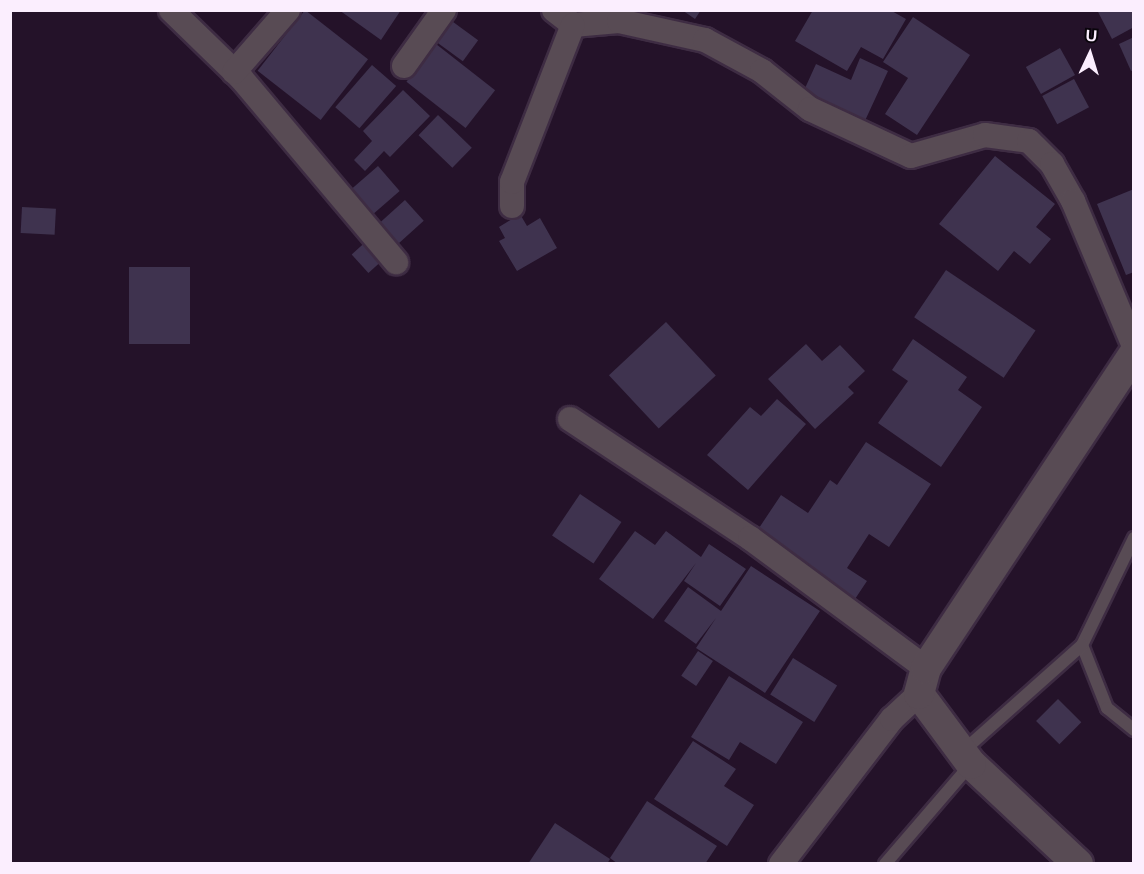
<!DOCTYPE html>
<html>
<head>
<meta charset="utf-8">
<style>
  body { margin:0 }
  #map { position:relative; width:1144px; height:874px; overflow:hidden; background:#241229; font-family:Helvetica,sans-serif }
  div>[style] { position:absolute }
  .building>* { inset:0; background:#3f334f; transform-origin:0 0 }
  .roads { filter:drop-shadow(2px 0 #3e2c43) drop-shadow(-2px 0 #3e2c43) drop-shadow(0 2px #3e2c43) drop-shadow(0 -2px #3e2c43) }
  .service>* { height:12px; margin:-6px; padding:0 6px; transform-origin:6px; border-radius:6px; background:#584b54 }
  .minor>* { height:24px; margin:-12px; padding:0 12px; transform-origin:12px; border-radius:12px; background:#584b54 }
  .tertiary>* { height:30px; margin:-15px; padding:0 15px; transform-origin:15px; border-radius:15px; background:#584b54 }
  span { translate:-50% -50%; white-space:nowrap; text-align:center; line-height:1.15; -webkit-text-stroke:6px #09040b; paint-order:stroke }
  .frame { position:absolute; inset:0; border:12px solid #fbeefe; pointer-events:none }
  .north { position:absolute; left:1060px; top:24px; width:60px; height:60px; -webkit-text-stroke:4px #09040b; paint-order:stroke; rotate:4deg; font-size:16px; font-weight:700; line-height:24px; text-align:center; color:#fbeefe }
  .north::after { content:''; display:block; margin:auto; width:21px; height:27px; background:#fbeefe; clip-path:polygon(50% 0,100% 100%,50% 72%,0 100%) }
</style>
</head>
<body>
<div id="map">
  <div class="building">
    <div style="left:305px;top:10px;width:80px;height:77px;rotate:38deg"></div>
    <div style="clip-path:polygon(339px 10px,401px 10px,381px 40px)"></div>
    <div style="clip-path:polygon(682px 10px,701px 10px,695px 19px)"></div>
    <div style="clip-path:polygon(813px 10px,890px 10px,906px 19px,883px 59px,861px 47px,847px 71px,795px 41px)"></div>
    <div style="clip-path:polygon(1097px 10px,1134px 10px,1134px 27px,1112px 39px)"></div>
    <div style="clip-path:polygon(913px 17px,970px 55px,917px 135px,885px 114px,908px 78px,883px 62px)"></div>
    <div style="left:449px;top:19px;width:36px;height:26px;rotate:36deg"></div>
    <div style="clip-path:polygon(1134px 37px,1134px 70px,1131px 71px,1119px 44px)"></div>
    <div style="left:436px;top:44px;width:75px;height:48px;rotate:38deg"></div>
    <div style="left:1060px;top:48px;width:31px;height:39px;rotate:61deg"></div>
    <div style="clip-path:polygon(860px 58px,888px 71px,863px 125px,801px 97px,816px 64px,851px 80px)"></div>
    <div style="left:372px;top:65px;width:32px;height:56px;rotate:41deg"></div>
    <div style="left:1074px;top:79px;width:32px;height:36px;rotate:62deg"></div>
    <div style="clip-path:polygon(403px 90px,430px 116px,390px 157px,384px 151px,365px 171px,354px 160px,372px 141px,363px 131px)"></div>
    <div style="left:438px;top:115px;width:47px;height:28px;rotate:44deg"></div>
    <div style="clip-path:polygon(995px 156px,1055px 204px,1036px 227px,1051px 239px,1030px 264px,1014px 251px,998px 271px,939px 224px)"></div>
    <div style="left:378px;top:166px;width:33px;height:40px;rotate:49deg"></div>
    <div style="clip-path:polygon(1134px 189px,1134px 272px,1126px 275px,1097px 204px)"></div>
    <div style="left:405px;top:200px;width:28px;height:41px;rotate:48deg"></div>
    <div style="left:22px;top:207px;width:34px;height:26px;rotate:3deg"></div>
    <div style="clip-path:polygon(520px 214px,527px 226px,540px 218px,557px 248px,517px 271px,499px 241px,505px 238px,499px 227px)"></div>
    <div style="left:371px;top:237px;width:25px;height:26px;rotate:48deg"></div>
    <div style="left:129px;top:267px;width:61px;height:77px"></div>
    <div style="left:946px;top:270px;width:108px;height:57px;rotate:34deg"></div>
    <div style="left:666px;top:322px;width:73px;height:78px;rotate:47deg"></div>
    <div style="clip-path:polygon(913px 339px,967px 377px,958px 390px,982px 407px,941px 467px,878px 423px,908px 381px,892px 370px)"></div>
    <div style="clip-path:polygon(806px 344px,822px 361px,840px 345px,865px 371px,848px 387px,854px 393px,815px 429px,768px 379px)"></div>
    <div style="clip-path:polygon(777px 399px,806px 424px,748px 490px,707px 455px,750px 407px,761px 416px)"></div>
    <div style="clip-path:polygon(866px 442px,931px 484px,889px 547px,869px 534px,847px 568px,867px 581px,855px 599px,755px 534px,781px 495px,808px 513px,830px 480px,837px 485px)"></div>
    <div style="left:580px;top:494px;width:50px;height:50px;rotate:34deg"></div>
    <div style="clip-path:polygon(635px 531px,655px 545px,666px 531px,701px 557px,709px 544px,746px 569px,720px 606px,684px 581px,696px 563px,653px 619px,599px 579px)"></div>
    <div style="clip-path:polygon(751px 566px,820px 611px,765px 693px,696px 648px,716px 618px,696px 644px,664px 621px,688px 587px,721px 611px)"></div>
    <div style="left:698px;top:651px;width:18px;height:30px;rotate:34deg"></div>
    <div style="left:793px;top:658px;width:52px;height:43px;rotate:32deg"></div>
    <div style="clip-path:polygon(729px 676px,803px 722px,776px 764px,740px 742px,729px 760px,691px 737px)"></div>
    <div style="left:1058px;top:699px;width:33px;height:31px;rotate:45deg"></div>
    <div style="clip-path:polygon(693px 741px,736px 769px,724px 786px,754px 805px,727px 846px,654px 799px)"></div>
    <div style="clip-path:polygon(647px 801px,717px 846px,705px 864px,618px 864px,610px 858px)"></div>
    <div style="clip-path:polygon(555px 823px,610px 859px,607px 864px,528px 864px)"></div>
  </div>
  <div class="roads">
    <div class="service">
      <div style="left:1134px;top:538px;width:119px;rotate:115.9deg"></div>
      <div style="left:1082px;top:645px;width:68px;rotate:68.4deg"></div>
      <div style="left:1107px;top:708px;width:35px;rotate:39deg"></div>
      <div style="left:962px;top:752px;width:161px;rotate:-41.7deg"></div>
      <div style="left:885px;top:864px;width:132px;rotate:-49.3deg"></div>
    </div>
    <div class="minor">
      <div style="left:171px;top:10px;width:98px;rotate:44.2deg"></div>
      <div style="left:241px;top:78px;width:241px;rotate:49.9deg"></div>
      <div style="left:554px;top:10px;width:24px;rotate:38deg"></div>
      <div style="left:573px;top:25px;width:46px;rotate:-5deg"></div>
      <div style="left:619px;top:21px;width:88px;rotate:12.5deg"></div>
      <div style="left:705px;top:40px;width:65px;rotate:28.5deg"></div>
      <div style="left:762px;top:71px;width:61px;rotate:38.4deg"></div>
      <div style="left:810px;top:109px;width:111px;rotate:25deg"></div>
      <div style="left:911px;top:156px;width:77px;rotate:-15.8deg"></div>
      <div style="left:985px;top:135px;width:44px;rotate:7.8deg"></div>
      <div style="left:1029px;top:141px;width:33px;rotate:45deg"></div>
      <div style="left:1052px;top:164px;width:43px;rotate:60.4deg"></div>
      <div style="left:1073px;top:201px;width:157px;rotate:67.2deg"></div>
      <div style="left:404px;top:66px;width:69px;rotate:-54.5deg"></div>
      <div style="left:234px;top:72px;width:82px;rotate:-48.9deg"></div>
      <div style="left:512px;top:206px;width:24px;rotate:-90deg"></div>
      <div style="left:512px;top:182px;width:168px;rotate:-68.8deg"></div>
      <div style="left:570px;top:419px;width:216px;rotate:33.5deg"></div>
      <div style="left:750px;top:538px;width:219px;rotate:36.5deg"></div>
      <div style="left:781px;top:864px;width:183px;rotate:-52.6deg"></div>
      <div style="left:892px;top:719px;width:37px;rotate:-43deg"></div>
    </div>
    <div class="tertiary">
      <div style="left:1078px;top:864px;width:146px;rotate:-136.9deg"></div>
      <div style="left:971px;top:764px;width:87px;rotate:-126.6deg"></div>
      <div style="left:919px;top:694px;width:27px;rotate:-75deg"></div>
      <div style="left:926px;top:668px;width:377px;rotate:-56.5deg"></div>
    </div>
  </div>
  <div class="frame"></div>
  <div class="north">U</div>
</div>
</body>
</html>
